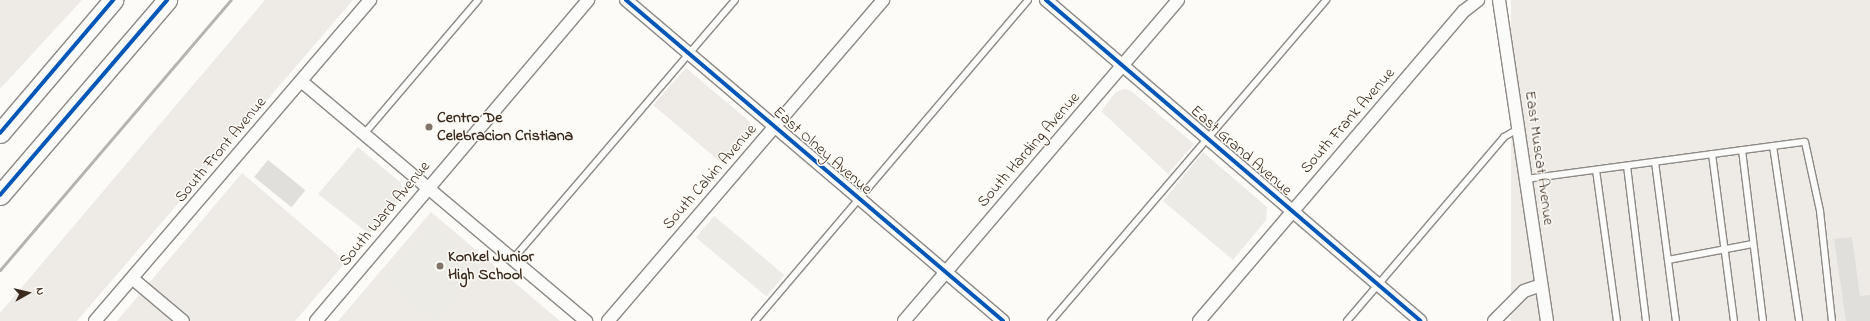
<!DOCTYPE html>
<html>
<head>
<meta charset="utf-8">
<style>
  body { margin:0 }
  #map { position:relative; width:1870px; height:321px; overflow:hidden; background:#fcfbf8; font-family:"Indie Flower",sans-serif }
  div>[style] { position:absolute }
  .built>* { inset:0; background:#eeebe7; transform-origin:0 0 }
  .green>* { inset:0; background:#edebe6; transform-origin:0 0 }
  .building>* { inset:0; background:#e0dfdc; transform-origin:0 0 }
  .roads { filter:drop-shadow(1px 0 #8d8985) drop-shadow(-1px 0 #8d8985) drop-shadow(0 1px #8d8985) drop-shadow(0 -1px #8d8985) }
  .lane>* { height:6px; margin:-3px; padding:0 3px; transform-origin:3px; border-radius:3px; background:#fbfbf9 }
  .street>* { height:12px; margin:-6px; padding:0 6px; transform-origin:6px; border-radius:6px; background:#fbfbf9 }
  .primary>* { height:19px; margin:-9.5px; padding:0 9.5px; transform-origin:9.5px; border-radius:9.5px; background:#fbfbf9 }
  .rail>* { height:3px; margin:-1.5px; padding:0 1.5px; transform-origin:1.5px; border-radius:1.5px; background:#b6b4b1 }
  .cycleway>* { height:4px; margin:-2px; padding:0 2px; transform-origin:2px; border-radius:2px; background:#0057b8 }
  .dots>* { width:11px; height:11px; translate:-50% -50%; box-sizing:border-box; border:2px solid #fdfcf7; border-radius:50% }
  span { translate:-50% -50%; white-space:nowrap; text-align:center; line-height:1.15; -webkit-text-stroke:3px #fdfcf7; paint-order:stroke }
  .poi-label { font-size:16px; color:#3b2a1e; font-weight:700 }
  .left { translate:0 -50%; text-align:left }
  .street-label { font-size:16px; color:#3b2a1e }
  .north { position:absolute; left:8px; top:273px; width:40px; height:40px; -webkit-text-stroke:3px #fdfcf7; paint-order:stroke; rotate:82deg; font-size:11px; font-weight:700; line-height:16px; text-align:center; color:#3b2a1e }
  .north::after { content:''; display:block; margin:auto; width:14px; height:18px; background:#3b2a1e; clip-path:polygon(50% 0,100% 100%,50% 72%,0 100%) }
</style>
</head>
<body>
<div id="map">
  <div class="built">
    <div style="clip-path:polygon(0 0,82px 0,0 89px)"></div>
    <div style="clip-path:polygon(265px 0,353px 0,77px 321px,0 321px,0 313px)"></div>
    <div style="left:1511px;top:0;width:359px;height:325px"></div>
    <div style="clip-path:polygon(686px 68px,749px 121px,752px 128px,749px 136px,724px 165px,653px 105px)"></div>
    <div style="clip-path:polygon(1124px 89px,1130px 90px,1194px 144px,1168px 174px,1101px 111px,1116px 92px)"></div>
    <div style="clip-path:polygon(242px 173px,346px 262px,295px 321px,117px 321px)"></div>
    <div style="clip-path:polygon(431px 212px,560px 321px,338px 321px)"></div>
  </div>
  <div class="green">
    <div style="clip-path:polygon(358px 147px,401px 183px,403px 195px,369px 234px,318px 194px)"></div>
    <div style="clip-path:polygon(1203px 152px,1267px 207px,1266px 220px,1233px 260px,1163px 201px)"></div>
    <div style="left:714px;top:216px;width:92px;height:28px;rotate:40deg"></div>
    <div style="left:432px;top:225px;width:62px;height:70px;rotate:40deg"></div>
  </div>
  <div class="building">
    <div style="left:268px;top:160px;width:48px;height:22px;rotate:39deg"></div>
    <div style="clip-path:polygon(1852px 237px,1860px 296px,1870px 295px,1870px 321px,1846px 321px,1834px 239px)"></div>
  </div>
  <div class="roads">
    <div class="lane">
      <div style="left:364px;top:134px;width:176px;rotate:-49.6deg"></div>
      <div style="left:1773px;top:146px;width:177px;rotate:81.5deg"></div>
      <div style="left:1742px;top:150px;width:172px;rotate:83deg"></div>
      <div style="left:1712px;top:154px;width:168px;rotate:82.5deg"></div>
      <div style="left:1655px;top:162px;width:160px;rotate:82.5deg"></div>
      <div style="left:1627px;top:166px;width:156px;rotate:83deg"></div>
      <div style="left:1596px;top:170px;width:152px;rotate:82.1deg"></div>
      <div style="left:1526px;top:179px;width:281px;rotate:-7.6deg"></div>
      <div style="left:1805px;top:142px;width:71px;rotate:77.7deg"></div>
      <div style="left:1820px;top:211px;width:111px;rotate:83.8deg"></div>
      <div style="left:513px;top:259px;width:341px;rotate:-49.4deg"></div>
      <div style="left:1668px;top:260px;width:86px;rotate:-10.7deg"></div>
      <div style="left:755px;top:321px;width:421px;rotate:-49.6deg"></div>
      <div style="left:1051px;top:321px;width:423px;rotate:-49.4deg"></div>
      <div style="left:1347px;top:321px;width:242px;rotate:-49.5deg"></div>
      <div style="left:1504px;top:137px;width:16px;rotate:-30deg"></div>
    </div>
    <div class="street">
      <div style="left:626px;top:0;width:495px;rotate:40.4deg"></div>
      <div style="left:1046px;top:0;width:493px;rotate:40.6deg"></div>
      <div style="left:1499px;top:0;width:325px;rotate:81.5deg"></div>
      <div style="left:301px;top:81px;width:373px;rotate:40.1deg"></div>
      <div style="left:133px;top:279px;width:65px;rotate:40deg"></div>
      <div style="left:95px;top:321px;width:423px;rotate:-49.4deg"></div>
      <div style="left:316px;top:321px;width:421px;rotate:-49.7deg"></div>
      <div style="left:608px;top:321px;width:423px;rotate:-49.4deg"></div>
      <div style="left:904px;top:321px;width:422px;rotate:-49.5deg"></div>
      <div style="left:1199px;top:321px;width:408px;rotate:-49.5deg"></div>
      <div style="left:1464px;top:11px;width:18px;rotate:-38deg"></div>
      <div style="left:1494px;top:321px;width:42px;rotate:-45deg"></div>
      <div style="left:1524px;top:291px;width:18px;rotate:-19deg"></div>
    </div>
    <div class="primary">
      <div style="left:0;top:133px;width:175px;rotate:-49.6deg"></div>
      <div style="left:0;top:195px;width:257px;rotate:-49.4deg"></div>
    </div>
  </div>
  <div class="rail">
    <div style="left:0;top:270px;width:355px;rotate:-49.5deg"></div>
  </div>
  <div class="cycleway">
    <div style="left:626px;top:0;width:495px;rotate:40.4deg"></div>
    <div style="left:1046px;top:0;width:493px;rotate:40.6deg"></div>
    <div style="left:0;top:133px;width:175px;rotate:-49.6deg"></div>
    <div style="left:0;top:195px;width:257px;rotate:-49.4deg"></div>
  </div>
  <div class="dots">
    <div style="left:429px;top:127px;background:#7f736a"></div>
    <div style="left:440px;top:266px;background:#7f736a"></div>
  </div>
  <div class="poi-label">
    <span class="left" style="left:437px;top:127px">Centro De<br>Celebracion Cristiana</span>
    <span class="left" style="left:448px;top:266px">Konkel Junior<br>High School</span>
  </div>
  <div class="street-label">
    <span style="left:1348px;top:121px;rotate:-49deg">South Frank Avenue</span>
    <span style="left:221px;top:150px;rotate:-50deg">South Front Avenue</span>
    <span style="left:1029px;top:150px;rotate:-49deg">South Harding Avenue</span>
    <span style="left:822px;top:151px;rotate:41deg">East Olney Avenue</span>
    <span style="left:1241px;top:151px;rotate:41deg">East Grand Avenue</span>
    <span style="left:1539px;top:158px;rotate:82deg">East Muscat Avenue</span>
    <span style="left:710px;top:177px;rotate:-49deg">South Calvin Avenue</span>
    <span style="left:385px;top:214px;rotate:-50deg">South Ward Avenue</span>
  </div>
  <div class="north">N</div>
</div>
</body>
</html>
